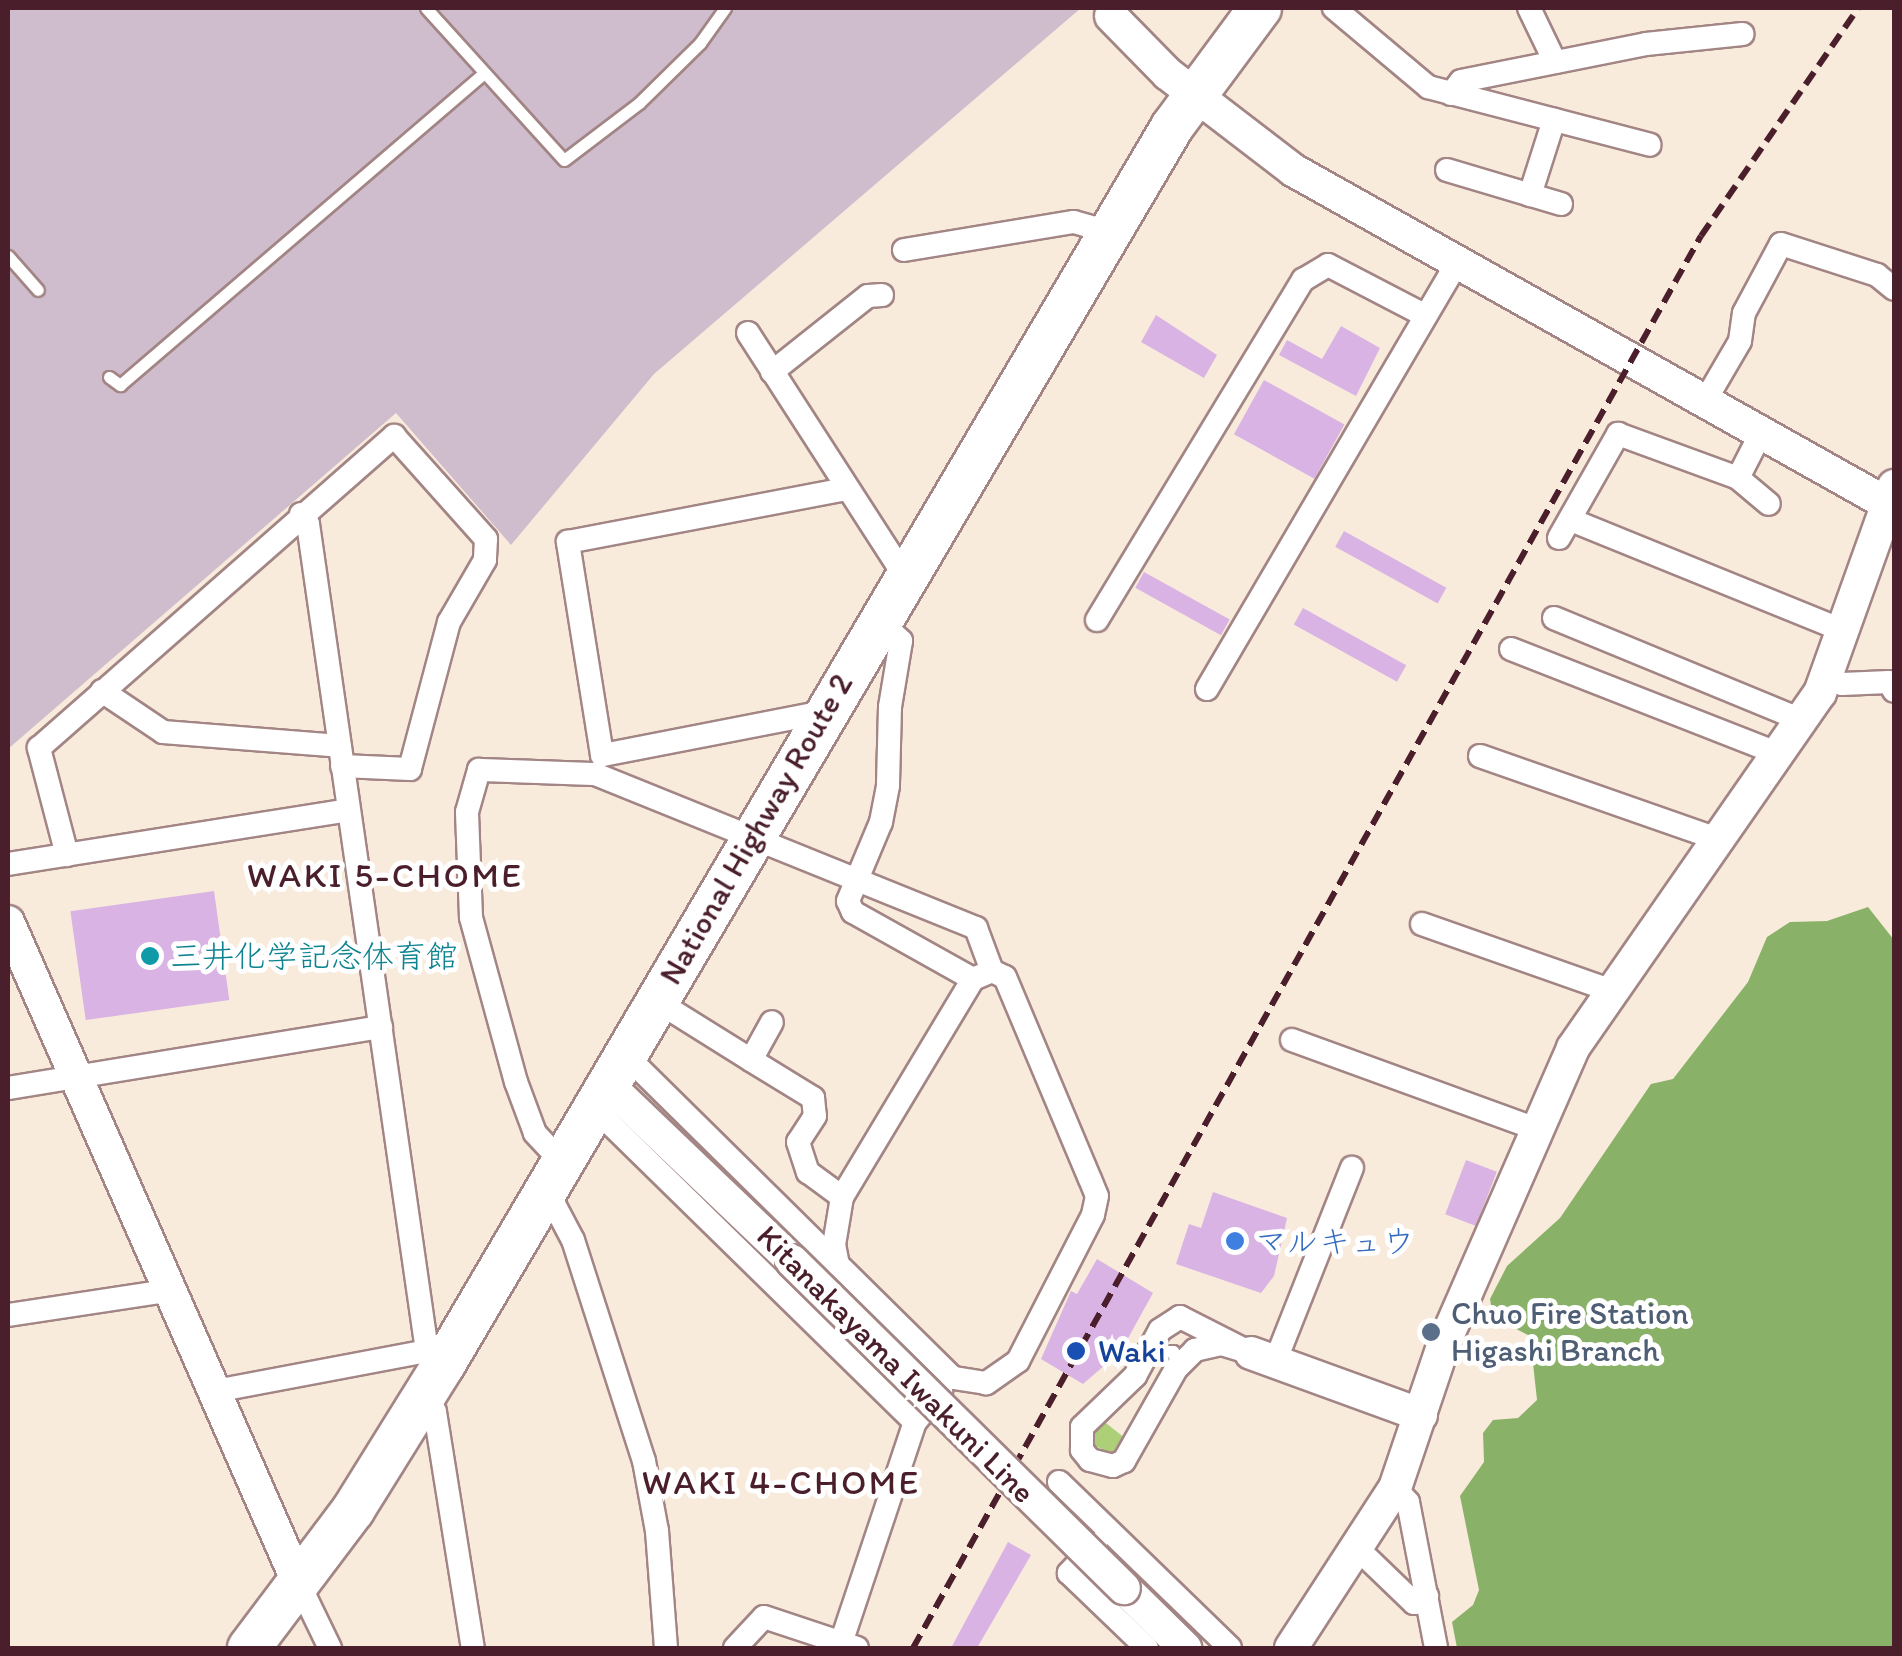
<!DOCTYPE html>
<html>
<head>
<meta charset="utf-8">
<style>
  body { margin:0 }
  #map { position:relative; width:1902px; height:1656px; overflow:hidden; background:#f9ebdc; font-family:Itim,"Klee One",sans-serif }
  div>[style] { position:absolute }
  .industrial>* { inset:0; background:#cfbdce }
  .green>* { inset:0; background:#accf77 }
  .forest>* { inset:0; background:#89b268 }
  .building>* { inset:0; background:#d9b3e4; transform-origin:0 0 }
  .roads { filter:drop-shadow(2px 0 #a28584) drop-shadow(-2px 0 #a28584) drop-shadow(0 2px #a28584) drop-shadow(0 -2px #a28584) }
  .lane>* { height:11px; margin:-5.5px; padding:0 5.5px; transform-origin:5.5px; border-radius:5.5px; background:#fff }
  .street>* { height:22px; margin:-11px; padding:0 11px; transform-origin:11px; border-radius:11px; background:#fff }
  .secondary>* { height:32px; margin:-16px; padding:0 16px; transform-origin:16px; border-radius:16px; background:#fff }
  .highway>* { height:42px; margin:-21px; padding:0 21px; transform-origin:21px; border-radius:21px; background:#fff }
  .rail>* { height:6px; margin-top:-3px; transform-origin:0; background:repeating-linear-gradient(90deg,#4a1f2b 0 15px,transparent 0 23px) }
  .bridges { filter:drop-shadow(2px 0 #a28584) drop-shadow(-2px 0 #a28584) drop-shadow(0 2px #a28584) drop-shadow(0 -2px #a28584) }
  .secondary-bridge>* { height:32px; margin:-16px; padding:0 16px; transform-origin:16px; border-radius:16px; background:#fff }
  .dots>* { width:28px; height:28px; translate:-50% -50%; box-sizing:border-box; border:5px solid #fff; border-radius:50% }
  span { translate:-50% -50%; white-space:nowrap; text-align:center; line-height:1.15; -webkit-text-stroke:10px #fff; paint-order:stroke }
  .street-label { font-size:32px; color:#4a1f2b }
  .culture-label { font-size:32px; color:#0d838f }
  .left { translate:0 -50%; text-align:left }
  .shop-label { font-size:32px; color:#366cbe }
  .service-label { font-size:32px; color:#4e5e75 }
  .transit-label { font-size:32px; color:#164399 }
  .neighbourhood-label { font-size:35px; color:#4a1f2b; letter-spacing:2.5px }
  .frame { position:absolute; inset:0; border:10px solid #4a1f2b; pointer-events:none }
</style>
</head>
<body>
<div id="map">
  <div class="industrial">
    <div style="clip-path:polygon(8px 8px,1081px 8px,654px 374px,511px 545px,396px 413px,8px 749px)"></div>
  </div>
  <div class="green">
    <div style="clip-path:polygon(1102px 1420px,1130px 1442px,1113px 1455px,1090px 1443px)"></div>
  </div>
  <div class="forest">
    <div style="clip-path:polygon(1868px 907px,1894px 940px,1894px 1648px,1457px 1648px,1452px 1622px,1473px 1605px,1479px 1590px,1460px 1496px,1484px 1462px,1483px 1433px,1493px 1420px,1518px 1418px,1537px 1400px,1530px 1336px,1493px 1317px,1490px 1299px,1507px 1266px,1560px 1218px,1651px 1084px,1673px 1079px,1748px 982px,1767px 937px,1790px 922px,1827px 921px)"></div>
  </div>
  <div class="building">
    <div style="clip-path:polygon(1156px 315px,1217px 355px,1204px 378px,1141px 342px)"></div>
    <div style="clip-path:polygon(1341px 326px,1380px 348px,1356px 396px,1279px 355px,1287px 340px,1322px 359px)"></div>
    <div style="left:1264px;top:380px;width:92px;height:62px;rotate:29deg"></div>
    <div style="left:1344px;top:531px;width:117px;height:18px;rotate:29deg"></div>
    <div style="left:1144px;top:572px;width:98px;height:18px;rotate:29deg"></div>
    <div style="left:1303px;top:608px;width:118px;height:19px;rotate:29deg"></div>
    <div style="left:214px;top:891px;width:110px;height:145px;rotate:82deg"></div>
    <div style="left:1466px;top:1160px;width:33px;height:58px;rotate:21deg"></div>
    <div style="clip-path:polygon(1213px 1192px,1287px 1218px,1274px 1276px,1261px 1293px,1176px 1264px,1189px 1224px,1201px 1228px)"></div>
    <div style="clip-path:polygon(1097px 1259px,1153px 1293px,1121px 1351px,1083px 1384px,1041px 1359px,1071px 1291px,1077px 1294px)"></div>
    <div style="clip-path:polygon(1008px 1542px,1031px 1555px,977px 1648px,951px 1648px)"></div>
  </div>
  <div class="roads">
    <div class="lane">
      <div style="left:426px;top:8px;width:205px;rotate:47.8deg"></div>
      <div style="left:564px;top:160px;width:94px;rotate:-37.2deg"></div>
      <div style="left:639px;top:103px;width:86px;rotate:-44.5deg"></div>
      <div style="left:700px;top:43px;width:43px;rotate:-54.5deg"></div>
      <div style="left:8px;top:256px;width:45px;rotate:48.6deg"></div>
      <div style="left:109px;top:377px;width:14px;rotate:36deg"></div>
      <div style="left:120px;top:385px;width:479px;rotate:-40.6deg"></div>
      <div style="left:1151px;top:1351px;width:22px"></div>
      <div style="left:1173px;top:1351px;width:15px;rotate:79deg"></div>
    </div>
    <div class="street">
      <div style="left:1334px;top:8px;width:123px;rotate:40deg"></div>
      <div style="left:1428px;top:87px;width:229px;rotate:14.6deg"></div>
      <div style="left:1529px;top:8px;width:60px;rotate:64.3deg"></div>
      <div style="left:1451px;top:94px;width:16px;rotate:-52deg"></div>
      <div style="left:1461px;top:81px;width:189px;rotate:-11.3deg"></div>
      <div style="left:1646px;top:44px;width:97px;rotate:-5.9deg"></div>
      <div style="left:1447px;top:170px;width:119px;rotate:16.6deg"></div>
      <div style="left:1530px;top:195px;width:79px;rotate:-72.3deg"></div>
      <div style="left:904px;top:250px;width:172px;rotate:-9.4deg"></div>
      <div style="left:1074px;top:222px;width:36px;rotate:16deg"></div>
      <div style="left:748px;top:333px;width:290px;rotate:57.2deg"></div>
      <div style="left:772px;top:372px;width:122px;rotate:-38.4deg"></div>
      <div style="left:868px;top:296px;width:14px;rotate:-4deg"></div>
      <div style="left:1705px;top:401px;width:69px;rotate:-59.7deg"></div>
      <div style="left:1740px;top:341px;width:28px;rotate:-82deg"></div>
      <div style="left:1744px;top:313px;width:78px;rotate:-61.8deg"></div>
      <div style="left:1781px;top:244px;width:101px;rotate:17.9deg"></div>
      <div style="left:1877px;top:275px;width:22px;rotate:39deg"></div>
      <div style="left:1738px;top:478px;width:51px;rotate:-62.9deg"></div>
      <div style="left:301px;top:514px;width:12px;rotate:55deg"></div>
      <div style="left:308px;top:524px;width:836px;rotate:81.81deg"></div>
      <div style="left:427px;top:1351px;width:21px;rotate:37deg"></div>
      <div style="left:1571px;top:520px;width:296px;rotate:22.1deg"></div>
      <div style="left:1559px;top:538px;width:120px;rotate:-60.4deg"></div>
      <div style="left:1618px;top:434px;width:128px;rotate:20.1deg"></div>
      <div style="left:1738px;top:478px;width:40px;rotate:40deg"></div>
      <div style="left:1554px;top:618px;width:270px;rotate:22.4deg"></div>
      <div style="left:878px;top:620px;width:31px;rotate:42deg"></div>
      <div style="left:901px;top:641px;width:67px;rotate:99.5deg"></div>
      <div style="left:890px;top:707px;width:79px;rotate:91.5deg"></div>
      <div style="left:888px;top:786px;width:37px;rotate:101deg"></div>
      <div style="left:881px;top:822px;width:86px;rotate:112.7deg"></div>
      <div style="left:848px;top:901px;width:12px;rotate:66deg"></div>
      <div style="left:853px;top:912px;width:137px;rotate:29.2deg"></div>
      <div style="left:973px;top:979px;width:21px;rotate:-23deg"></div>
      <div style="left:1097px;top:620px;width:398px;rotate:-58.8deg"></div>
      <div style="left:1303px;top:280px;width:29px;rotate:-31deg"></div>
      <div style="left:1328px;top:265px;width:110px;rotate:27.5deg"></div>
      <div style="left:1511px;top:649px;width:288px;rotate:21.4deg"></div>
      <div style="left:1828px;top:676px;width:16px;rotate:30deg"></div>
      <div style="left:1842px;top:684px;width:47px;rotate:-2.4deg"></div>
      <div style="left:1889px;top:682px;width:10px;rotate:61deg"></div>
      <div style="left:1207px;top:689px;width:496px;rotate:-59.6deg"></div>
      <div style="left:102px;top:691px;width:73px;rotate:33.9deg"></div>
      <div style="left:163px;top:732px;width:177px;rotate:4.5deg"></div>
      <div style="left:824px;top:712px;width:226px;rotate:169deg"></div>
      <div style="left:602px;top:755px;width:216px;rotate:-99.1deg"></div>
      <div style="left:568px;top:542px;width:282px;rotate:-10.8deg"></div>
      <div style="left:1480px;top:756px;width:242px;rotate:19.3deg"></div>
      <div style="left:1708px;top:836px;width:13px;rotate:42deg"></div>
      <div style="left:67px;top:855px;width:111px;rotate:-104.7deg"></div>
      <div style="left:39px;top:748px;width:473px;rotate:-41.3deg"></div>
      <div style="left:394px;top:436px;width:138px;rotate:48.2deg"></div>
      <div style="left:486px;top:539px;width:21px;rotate:93deg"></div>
      <div style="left:485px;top:560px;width:72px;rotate:120.1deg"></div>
      <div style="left:449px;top:622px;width:152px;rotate:104.9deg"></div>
      <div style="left:410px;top:769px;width:68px;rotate:-177.5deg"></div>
      <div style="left:8px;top:864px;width:345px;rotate:-9deg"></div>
      <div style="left:1422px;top:924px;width:201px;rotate:19.4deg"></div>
      <div style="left:655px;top:1000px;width:113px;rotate:32deg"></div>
      <div style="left:751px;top:1060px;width:43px;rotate:-61.1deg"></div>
      <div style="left:1292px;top:1040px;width:263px;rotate:20deg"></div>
      <div style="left:751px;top:1060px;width:73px;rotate:31.5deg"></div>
      <div style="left:813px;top:1098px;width:18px;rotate:84deg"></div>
      <div style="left:815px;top:1116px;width:31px;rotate:123deg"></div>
      <div style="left:798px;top:1142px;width:32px;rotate:72deg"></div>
      <div style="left:808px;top:1172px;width:42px;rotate:36.3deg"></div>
      <div style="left:8px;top:1088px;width:378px;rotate:-9.3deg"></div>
      <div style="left:591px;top:1105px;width:453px;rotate:44.4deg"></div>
      <div style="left:915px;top:1422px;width:40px;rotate:-49deg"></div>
      <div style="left:560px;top:1160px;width:37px;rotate:-133deg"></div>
      <div style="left:535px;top:1133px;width:54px;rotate:-110.4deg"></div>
      <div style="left:516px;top:1082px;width:171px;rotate:-105.3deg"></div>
      <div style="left:471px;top:917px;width:105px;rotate:-92.2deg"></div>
      <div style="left:467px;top:812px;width:44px;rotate:-74.1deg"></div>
      <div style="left:479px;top:770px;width:116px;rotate:2deg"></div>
      <div style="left:595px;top:774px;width:411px;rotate:22deg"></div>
      <div style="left:976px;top:928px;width:46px;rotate:69.6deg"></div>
      <div style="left:992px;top:971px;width:14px;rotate:25deg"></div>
      <div style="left:1005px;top:977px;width:219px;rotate:67.2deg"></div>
      <div style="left:1090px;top:1179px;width:18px;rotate:68deg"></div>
      <div style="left:1097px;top:1196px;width:19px;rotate:102deg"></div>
      <div style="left:1093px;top:1215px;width:164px;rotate:117.2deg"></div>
      <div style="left:1018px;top:1361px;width:39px;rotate:145deg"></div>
      <div style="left:986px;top:1383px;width:33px;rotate:-171deg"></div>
      <div style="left:953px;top:1378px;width:463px;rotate:-135.4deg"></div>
      <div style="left:545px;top:1187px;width:60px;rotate:62.2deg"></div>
      <div style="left:573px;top:1240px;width:232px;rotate:72.2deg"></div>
      <div style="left:644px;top:1461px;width:71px;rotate:79.5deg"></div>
      <div style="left:657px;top:1531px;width:117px;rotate:85.6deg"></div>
      <div style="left:838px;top:1265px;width:20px;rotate:-101deg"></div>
      <div style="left:834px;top:1245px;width:49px;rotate:-80.5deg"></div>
      <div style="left:842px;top:1197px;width:254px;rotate:-59deg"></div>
      <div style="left:8px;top:1315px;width:160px;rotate:-8.6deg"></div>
      <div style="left:1180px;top:1317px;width:80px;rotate:26.9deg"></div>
      <div style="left:1251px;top:1353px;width:31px;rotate:-163deg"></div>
      <div style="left:1221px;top:1344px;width:27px;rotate:167deg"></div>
      <div style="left:1195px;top:1350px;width:27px;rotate:135deg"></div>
      <div style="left:1176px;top:1369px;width:106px;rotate:119.5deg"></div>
      <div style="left:1124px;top:1461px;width:12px;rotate:156deg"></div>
      <div style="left:1113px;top:1466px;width:24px;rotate:-165deg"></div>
      <div style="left:1090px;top:1460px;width:13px;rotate:-129deg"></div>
      <div style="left:1082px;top:1450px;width:23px;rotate:-90deg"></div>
      <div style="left:1082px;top:1427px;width:74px;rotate:-43.9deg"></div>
      <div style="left:1135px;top:1376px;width:52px;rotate:-61.5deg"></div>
      <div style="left:1160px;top:1330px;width:24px;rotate:-33deg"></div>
      <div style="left:1275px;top:1362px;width:209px;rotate:-68.4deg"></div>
      <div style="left:210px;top:1392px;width:221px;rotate:-10.7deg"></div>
      <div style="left:426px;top:1392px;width:22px;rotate:66deg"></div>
      <div style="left:435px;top:1412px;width:239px;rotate:80.9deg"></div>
      <div style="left:1059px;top:1482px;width:238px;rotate:44.1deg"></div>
      <div style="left:1395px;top:1488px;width:19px;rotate:47deg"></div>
      <div style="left:1408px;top:1502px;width:149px;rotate:79.1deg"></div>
      <div style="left:1096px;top:1544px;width:40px;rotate:133deg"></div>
      <div style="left:1069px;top:1573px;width:108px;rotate:43.9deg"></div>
      <div style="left:1360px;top:1551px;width:75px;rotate:43.9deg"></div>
      <div style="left:1414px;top:1603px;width:15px;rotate:-28deg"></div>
      <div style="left:299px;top:1584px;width:71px;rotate:64.2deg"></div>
      <div style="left:841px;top:1643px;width:233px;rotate:-71.5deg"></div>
      <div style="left:735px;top:1648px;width:42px;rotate:-46.9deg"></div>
      <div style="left:764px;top:1617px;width:98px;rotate:18.4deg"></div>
    </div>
    <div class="secondary">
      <div style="left:1111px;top:16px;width:81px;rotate:45.5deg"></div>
      <div style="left:1168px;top:74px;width:158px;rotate:37.5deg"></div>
      <div style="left:1293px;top:170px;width:682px;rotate:29.31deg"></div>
      <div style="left:8px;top:922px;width:723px;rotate:66.27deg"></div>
      <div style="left:605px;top:1082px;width:259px;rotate:43.7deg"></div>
      <div style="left:1251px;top:1353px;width:181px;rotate:20deg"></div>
      <div style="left:1124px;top:1588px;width:86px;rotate:44.5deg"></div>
      <div style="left:1291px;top:1648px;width:191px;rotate:-57deg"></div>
      <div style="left:1395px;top:1488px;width:150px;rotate:-71.3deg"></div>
      <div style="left:1443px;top:1346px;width:325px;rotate:-66.4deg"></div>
      <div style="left:1573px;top:1048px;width:432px;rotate:-55.2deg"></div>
      <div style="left:1820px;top:693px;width:220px;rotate:-70.3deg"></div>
    </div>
    <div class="highway">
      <div style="left:249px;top:1648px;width:173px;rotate:-53deg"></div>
      <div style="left:353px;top:1510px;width:172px;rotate:-58.1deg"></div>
      <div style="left:444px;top:1364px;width:1435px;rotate:-59.52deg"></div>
      <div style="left:1172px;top:127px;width:148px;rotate:-53.5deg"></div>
    </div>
  </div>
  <div class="rail">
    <div style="left:913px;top:1648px;width:1617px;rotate:-60.84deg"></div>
    <div style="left:1701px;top:236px;width:277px;rotate:-55.4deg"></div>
  </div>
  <div class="bridges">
    <div class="secondary-bridge">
      <div style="left:792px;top:1261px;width:466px;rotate:44.6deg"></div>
    </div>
  </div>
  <div class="dots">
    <div style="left:150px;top:956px;background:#0f9aa8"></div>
    <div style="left:1235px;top:1241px;background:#3f7fe0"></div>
    <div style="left:1431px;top:1332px;background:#5c6f8a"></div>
    <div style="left:1076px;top:1351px;background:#1a4fb4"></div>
  </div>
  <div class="street-label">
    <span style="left:756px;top:829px;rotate:-60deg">National Highway Route 2</span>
    <span style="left:896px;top:1364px;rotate:45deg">Kitanakayama Iwakuni Line</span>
  </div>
  <div class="culture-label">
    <span class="left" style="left:170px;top:956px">三井化学記念体育館</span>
  </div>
  <div class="shop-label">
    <span class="left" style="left:1255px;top:1241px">マルキュウ</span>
  </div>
  <div class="service-label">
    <span class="left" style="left:1451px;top:1332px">Chuo Fire Station<br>Higashi Branch</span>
  </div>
  <div class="transit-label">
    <span class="left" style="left:1098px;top:1351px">Waki</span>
  </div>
  <div class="neighbourhood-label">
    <span style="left:385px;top:875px">WAKI 5-CHOME</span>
    <span style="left:781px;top:1482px">WAKI 4-CHOME</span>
  </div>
  <div class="frame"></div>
</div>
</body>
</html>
